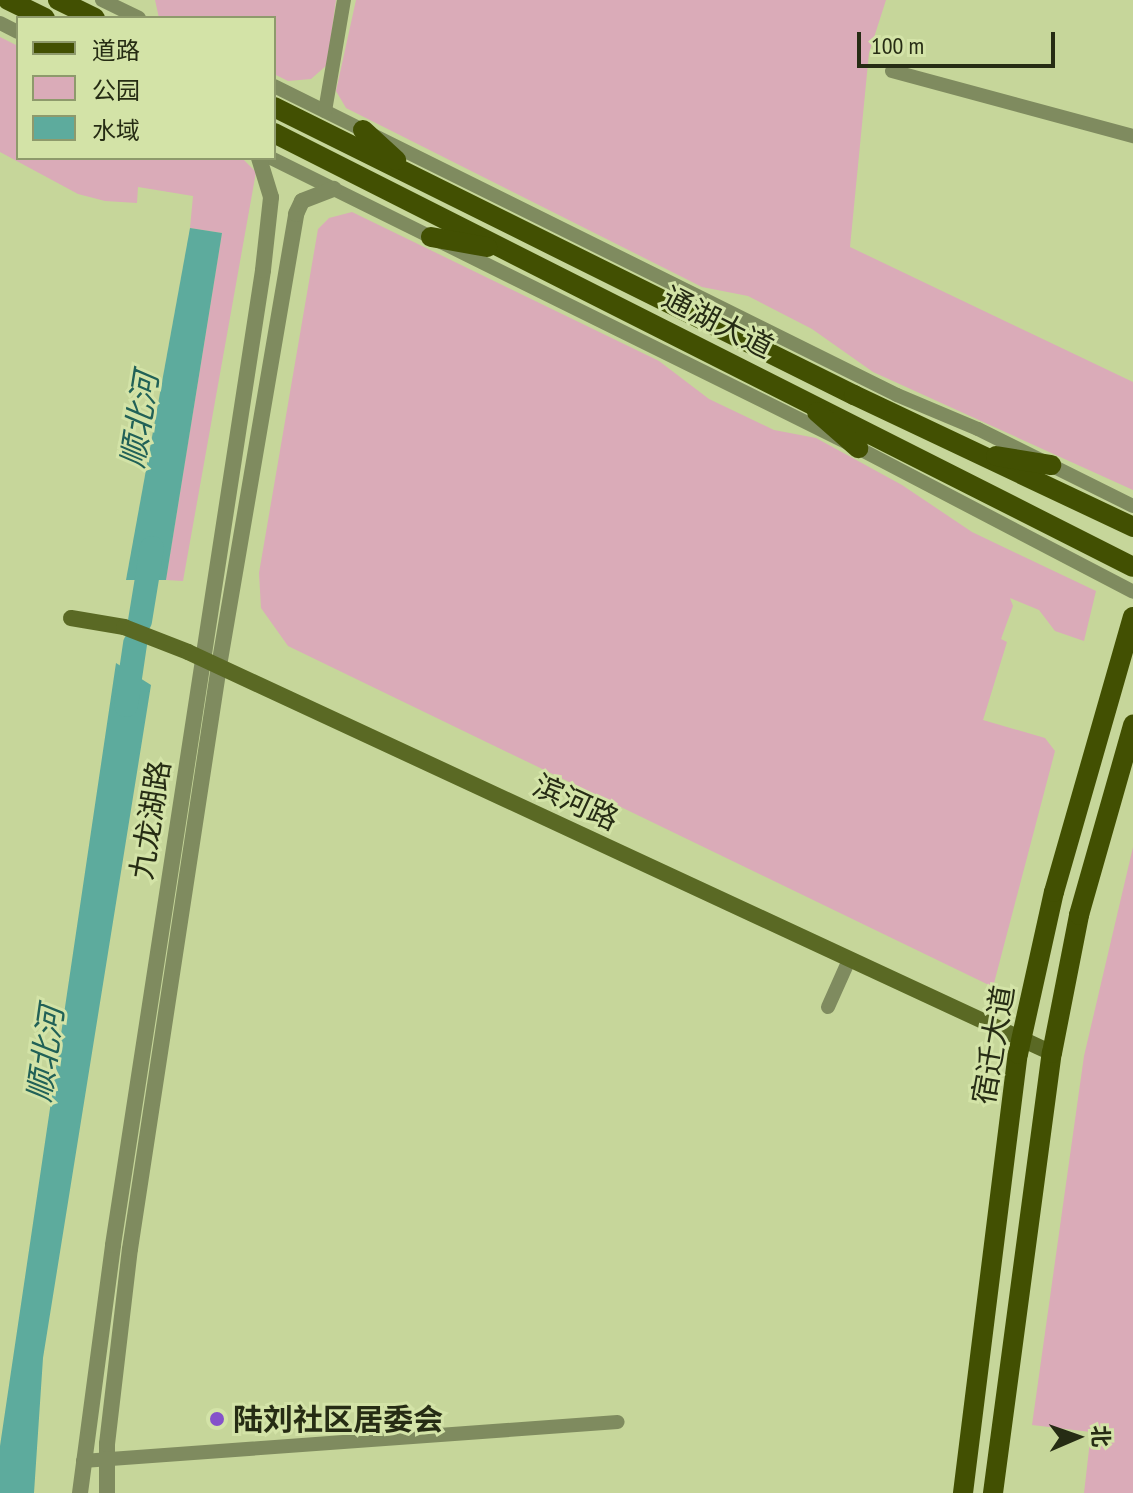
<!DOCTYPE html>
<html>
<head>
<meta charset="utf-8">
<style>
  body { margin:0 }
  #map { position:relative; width:1133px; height:1493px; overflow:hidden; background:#c6d69a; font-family:"PT Sans Narrow","Noto Sans SC",sans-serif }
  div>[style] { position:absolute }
  .green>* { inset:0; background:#daabb8 }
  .water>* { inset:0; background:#5dab9d }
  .river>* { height:24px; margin:-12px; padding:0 12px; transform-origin:12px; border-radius:12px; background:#5dab9d }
  .minor>* { height:14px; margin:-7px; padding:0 7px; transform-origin:7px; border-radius:7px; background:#7f8b5f }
  .tertiary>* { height:16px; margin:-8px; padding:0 8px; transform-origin:8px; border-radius:8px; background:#7f8b5f }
  .secondary>* { height:16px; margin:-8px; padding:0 8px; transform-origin:8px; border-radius:8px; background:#5a6924 }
  .primary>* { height:20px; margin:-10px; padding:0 10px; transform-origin:10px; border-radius:10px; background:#425002 }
  .dots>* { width:22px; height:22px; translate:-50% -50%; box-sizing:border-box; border:4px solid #d3e3a7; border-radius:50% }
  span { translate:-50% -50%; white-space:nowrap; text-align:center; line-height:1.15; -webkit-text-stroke:6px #d3e3a7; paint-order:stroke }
  .street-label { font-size:30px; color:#262c14 }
  .poi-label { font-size:30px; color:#262c14; font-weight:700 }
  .left { translate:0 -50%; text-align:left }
  .water-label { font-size:32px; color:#216157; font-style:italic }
  .legend { position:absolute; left:16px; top:16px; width:260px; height:144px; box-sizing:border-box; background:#d3e3a7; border:2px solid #8e9a6c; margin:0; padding:10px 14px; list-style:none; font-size:24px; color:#262c14 }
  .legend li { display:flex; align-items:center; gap:16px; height:40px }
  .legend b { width:40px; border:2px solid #8e9a6c }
  .north { position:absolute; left:1037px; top:1397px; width:80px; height:80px; -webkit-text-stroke:6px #d3e3a7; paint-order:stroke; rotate:88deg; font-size:22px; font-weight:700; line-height:32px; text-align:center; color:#262c14 }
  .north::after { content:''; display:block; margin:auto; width:28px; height:36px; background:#262c14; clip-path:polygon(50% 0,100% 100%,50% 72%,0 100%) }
  .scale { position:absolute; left:857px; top:32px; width:198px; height:36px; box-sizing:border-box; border:4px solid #262c14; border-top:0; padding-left:10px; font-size:24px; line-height:28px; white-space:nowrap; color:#262c14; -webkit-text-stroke:6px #d3e3a7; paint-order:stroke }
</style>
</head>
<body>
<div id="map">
  <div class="green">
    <div style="clip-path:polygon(155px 0,336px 0,327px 65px,311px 79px,288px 81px,274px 74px,274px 18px,159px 18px)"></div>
    <div style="clip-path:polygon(356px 0,886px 0,869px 53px,850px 247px,1133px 382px,1133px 490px,873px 372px,812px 329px,748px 296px,702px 287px,346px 108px,336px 91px)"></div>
    <div style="clip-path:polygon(0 37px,18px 46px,18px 158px,242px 158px,256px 172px,183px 581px,166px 580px,222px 233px,190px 228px,193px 196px,138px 187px,137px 203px,105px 201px,78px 194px,0 152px)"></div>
    <div style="clip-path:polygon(352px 212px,659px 361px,709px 399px,774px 430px,816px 438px,902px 485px,972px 532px,1096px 591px,1084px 641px,1055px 631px,1039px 610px,1010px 598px,1013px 606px,1001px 639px,1007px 642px,983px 720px,1045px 738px,1055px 751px,993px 987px,288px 646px,261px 608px,259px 573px,318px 229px,329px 218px)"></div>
    <div style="clip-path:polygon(1133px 847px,1133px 1493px,1084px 1493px,1091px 1432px,1032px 1425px,1084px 1056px)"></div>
  </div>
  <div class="water">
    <div style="clip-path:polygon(190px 228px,222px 233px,166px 580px,126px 580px)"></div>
    <div style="clip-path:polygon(116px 663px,151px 685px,43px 1358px,34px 1493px,0 1493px,0 1446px)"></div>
  </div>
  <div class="river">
    <div style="left:140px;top:621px;width:74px;rotate:-80.7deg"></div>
    <div style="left:126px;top:705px;width:62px;rotate:-81.6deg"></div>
  </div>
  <div class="minor">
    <div style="left:102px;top:0;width:41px;rotate:25.9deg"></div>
    <div style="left:0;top:23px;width:20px;rotate:27deg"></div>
    <div style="left:892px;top:71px;width:250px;rotate:15.1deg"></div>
    <div style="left:274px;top:86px;width:695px;rotate:26.38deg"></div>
    <div style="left:897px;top:395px;width:88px;rotate:22.8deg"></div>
    <div style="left:978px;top:429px;width:173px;rotate:26.4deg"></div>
    <div style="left:325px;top:111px;width:113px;rotate:-80.3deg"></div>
    <div style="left:271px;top:158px;width:655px;rotate:26.29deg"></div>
    <div style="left:858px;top:448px;width:310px;rotate:27.6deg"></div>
    <div style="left:828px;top:1007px;width:51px;rotate:-65.9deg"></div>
    <div style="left:83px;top:1461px;width:536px;rotate:-4.17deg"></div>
  </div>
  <div class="tertiary">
    <div style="left:80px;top:1493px;width:250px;rotate:-82.4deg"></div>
    <div style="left:113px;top:1245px;width:986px;rotate:-81.25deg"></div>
    <div style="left:263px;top:270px;width:73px;rotate:-83.7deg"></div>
    <div style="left:271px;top:197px;width:41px;rotate:-107.1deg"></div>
    <div style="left:107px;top:1493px;width:49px;rotate:-90deg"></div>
    <div style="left:107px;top:1444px;width:196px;rotate:-83.3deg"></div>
    <div style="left:130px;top:1249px;width:590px;rotate:-81.32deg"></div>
    <div style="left:219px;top:666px;width:459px;rotate:-80.3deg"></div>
    <div style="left:296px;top:214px;width:14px;rotate:-65deg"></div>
    <div style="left:302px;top:201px;width:34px;rotate:-21deg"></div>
  </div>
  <div class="secondary">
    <div style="left:71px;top:618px;width:54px;rotate:9.6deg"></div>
    <div style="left:124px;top:627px;width:69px;rotate:21.3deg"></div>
    <div style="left:188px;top:652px;width:953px;rotate:24.9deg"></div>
  </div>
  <div class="primary">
    <div style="left:8px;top:0;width:41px;rotate:25.9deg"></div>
    <div style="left:58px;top:0;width:41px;rotate:25.9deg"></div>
    <div style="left:274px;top:107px;width:648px;rotate:26.41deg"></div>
    <div style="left:854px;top:395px;width:309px;rotate:25.3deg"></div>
    <div style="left:363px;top:130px;width:45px;rotate:42.3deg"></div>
    <div style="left:274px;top:133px;width:962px;rotate:26.8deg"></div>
    <div style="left:431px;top:237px;width:57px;rotate:10.1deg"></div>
    <div style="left:817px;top:412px;width:55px;rotate:41.3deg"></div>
    <div style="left:996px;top:456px;width:56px;rotate:9.3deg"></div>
    <div style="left:963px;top:1493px;width:442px;rotate:-82.9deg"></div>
    <div style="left:1018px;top:1054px;width:166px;rotate:-77.5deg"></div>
    <div style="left:1054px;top:892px;width:286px;rotate:-74deg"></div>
    <div style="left:993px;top:1493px;width:444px;rotate:-82.4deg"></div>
    <div style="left:1052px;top:1053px;width:141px;rotate:-78.9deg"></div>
    <div style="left:1079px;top:915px;width:198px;rotate:-74.1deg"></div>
  </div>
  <div class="dots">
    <div style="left:217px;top:1419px;background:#8552ca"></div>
  </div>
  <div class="street-label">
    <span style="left:718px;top:322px;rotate:27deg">通湖大道</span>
    <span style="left:576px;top:802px;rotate:25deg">滨河路</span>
    <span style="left:150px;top:820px;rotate:-81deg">九龙湖路</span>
    <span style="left:993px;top:1045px;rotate:-80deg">宿迁大道</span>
  </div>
  <div class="poi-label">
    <span class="left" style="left:233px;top:1419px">陆刘社区居委会</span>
  </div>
  <div class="water-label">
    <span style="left:139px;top:420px;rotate:-81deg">顺北河</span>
    <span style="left:45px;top:1054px;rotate:-82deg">顺北河</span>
  </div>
  <ul class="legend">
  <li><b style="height:10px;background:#425002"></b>道路</li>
  <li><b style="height:22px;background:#daabb8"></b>公园</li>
  <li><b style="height:22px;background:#5dab9d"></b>水域</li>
  </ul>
  <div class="north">北</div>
  <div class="scale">100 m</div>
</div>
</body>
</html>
